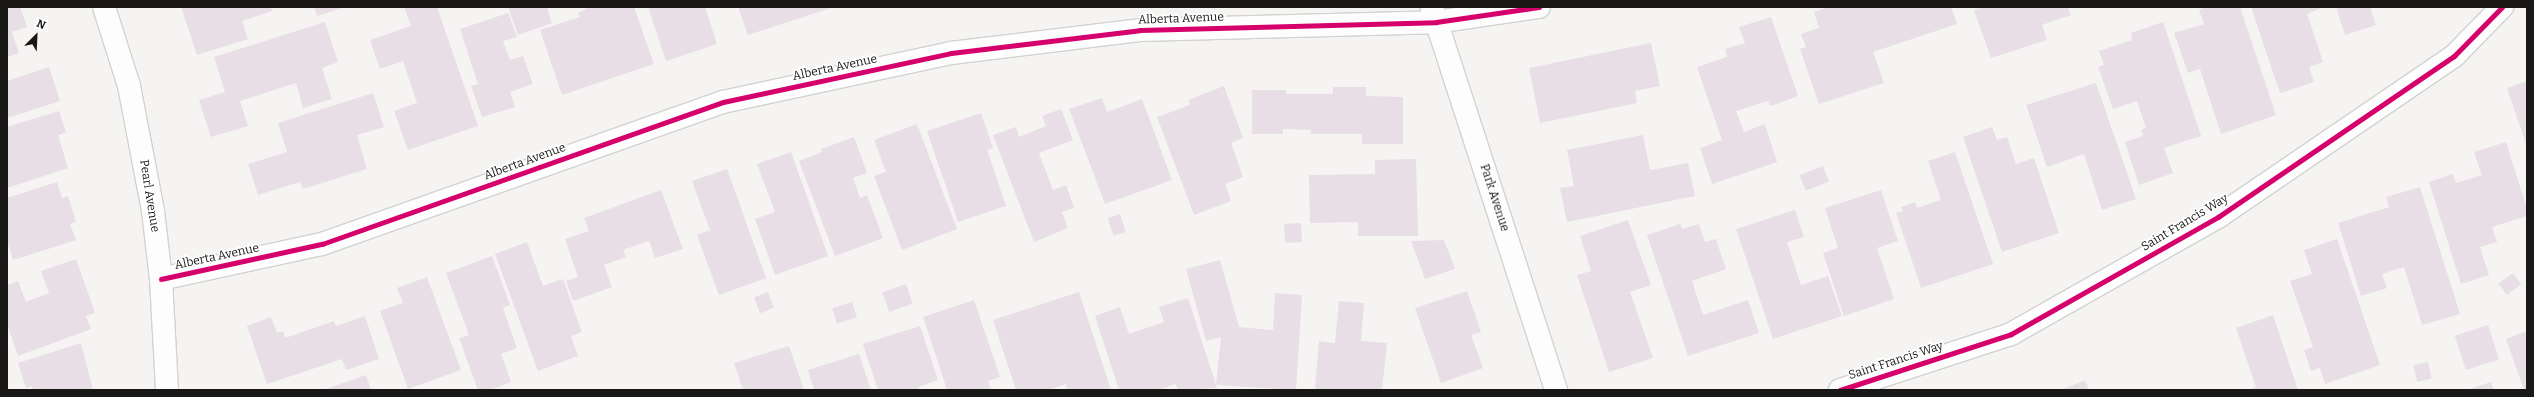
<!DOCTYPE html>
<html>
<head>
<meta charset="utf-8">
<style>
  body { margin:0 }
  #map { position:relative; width:2534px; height:397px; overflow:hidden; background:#f5f4f2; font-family:Bitter,serif }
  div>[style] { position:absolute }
  .building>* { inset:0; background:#e8dee6; transform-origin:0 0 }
  .roads { filter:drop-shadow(1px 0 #d2d2d0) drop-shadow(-1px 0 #d2d2d0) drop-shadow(0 1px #d2d2d0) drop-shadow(0 -1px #d2d2d0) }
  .minor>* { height:22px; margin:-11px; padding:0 11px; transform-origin:11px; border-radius:11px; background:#fefdfd }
  .cycleway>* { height:5px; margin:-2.5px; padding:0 2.5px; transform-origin:2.5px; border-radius:2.5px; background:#d6006c }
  span { translate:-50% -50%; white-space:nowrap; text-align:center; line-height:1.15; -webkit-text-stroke:3px #fff; paint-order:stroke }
  .street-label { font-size:12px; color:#191817 }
  .frame { position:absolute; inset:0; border:8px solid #191817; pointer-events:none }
  .north { position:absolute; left:16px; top:16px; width:40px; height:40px; -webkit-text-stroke:3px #fff; paint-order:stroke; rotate:24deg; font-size:11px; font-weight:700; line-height:16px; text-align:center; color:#191817 }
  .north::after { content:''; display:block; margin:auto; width:14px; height:18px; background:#191817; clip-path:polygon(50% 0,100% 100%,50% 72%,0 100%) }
</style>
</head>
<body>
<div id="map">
  <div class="building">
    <div style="clip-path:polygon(7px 7px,20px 7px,27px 27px,12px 32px,19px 53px,7px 57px)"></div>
    <div style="clip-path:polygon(181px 7px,271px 7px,272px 11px,242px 21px,248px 39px,197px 55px)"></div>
    <div style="clip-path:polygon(314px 7px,345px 7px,317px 16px)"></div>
    <div style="clip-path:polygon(404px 7px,437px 7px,478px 126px,408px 150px,394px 111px,417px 103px,403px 61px,380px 69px,370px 40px,411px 26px)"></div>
    <div style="clip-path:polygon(508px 7px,547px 7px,552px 23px,518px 35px)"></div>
    <div style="clip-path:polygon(589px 7px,634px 7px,654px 64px,562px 95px,540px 30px,580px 17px,578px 13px)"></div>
    <div style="clip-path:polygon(648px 7px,705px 7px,717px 44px,666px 61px)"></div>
    <div style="clip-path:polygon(738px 7px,834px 7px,748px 35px)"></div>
    <div style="clip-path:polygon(1829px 7px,1951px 7px,1957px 24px,1873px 52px,1884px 83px,1819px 104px,1800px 49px,1806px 47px,1801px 34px,1819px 28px,1814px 12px)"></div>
    <div style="clip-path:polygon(1982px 7px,2068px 7px,2071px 15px,2042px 25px,2047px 40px,1991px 58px,1974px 10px)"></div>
    <div style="clip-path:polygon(2207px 7px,2240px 7px,2276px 115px,2221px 134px,2200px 69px,2188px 73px,2174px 33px,2204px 24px,2199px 10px)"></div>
    <div style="clip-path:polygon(2251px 7px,2324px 7px,2307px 14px,2323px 62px,2309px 67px,2314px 82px,2280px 93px)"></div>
    <div style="clip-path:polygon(2336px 7px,2370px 7px,2376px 25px,2345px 35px)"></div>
    <div style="clip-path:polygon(508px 13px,517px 37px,503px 41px,510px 60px,523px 56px,533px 84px,510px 92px,515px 107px,482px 117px,471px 86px,478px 84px,460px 29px)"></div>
    <div style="clip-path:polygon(1771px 17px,1798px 96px,1770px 106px,1768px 101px,1736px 111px,1744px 132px,1765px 124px,1777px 162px,1712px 184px,1700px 148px,1722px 140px,1697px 67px,1727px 57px,1725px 49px,1745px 43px,1739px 27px)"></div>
    <div style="clip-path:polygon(325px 22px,338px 62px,322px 68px,332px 99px,303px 108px,296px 83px,240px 101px,248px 126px,211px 137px,199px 100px,225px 92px,214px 57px)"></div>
    <div style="clip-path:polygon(2163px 22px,2201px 136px,2164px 148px,2173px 173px,2139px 185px,2125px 142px,2143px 136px,2141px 130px,2146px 128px,2137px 101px,2113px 109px,2098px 67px,2104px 65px,2099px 51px,2132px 40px,2131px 33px)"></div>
    <div style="clip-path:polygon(1651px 43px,1660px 86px,1635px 91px,1637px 103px,1540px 123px,1529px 68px)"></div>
    <div style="clip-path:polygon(49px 67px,60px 101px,7px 118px,7px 81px)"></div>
    <div style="clip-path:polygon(2527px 81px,2527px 147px,2507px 88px)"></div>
    <div style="clip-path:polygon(2096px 83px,2136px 199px,2102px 210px,2084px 154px,2047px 167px,2026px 105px)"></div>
    <div style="clip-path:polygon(1224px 86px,1243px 138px,1231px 143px,1243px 177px,1225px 184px,1231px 201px,1194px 215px,1157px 117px,1190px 105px,1188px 100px)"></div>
    <div style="clip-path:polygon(1333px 87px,1366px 87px,1366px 96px,1403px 97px,1403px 144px,1362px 144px,1362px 134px,1311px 134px,1311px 130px,1283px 129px,1283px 134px,1252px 134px,1252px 90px,1286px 90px,1286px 94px,1333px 94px)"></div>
    <div style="clip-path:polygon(373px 93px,384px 127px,357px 135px,367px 169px,303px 189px,300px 182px,258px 195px,248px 164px,287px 152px,278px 123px)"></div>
    <div style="clip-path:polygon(1102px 98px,1107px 112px,1142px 99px,1172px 180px,1105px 204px,1069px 109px)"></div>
    <div style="clip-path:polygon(1061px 109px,1073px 140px,1039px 153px,1053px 190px,1066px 185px,1074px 208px,1062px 212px,1068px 228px,1034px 242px,993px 135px,1016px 127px,1019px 137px,1046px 126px,1042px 116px)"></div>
    <div style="clip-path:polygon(59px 111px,66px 132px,58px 135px,68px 168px,7px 188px,7px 127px)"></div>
    <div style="clip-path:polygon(981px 113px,993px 148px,987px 150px,1006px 206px,958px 222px,927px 131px)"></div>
    <div style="clip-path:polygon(917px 124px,957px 229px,902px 250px,874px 176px,886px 172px,874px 140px)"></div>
    <div style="clip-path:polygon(1992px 127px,1997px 140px,2007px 137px,2016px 164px,2034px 158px,2059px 233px,2002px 252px,1963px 137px)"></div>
    <div style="clip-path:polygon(1643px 135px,1650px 170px,1688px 163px,1695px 196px,1567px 222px,1560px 188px,1574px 186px,1567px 150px)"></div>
    <div style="clip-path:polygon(854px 137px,867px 173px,853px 178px,860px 198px,867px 195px,883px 238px,835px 256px,799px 161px,822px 152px,821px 149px)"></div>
    <div style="clip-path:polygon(2506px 142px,2527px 209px,2527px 216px,2492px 227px,2497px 242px,2480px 247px,2489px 275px,2461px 284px,2429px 182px,2453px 174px,2456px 183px,2482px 175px,2474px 152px)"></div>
    <div style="clip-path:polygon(791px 152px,828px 256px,775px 275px,755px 219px,775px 212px,757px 164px)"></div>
    <div style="clip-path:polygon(1955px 152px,1993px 264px,1921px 288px,1896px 213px,1903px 211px,1901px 207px,1915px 202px,1917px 208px,1941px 200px,1928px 161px)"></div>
    <div style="clip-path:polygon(1416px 159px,1418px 236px,1358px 236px,1358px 222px,1310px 223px,1309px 175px,1375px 174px,1375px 160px)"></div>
    <div style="left:1823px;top:166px;width:17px;height:25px;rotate:69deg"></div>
    <div style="clip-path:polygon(727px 169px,766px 278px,719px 295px,697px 235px,710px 230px,692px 181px)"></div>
    <div style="clip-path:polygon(57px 182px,62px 198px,68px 196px,76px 222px,70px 224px,76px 240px,13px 260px,7px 241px,7px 198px)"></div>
    <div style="clip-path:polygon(2420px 187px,2460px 314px,2422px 325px,2404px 267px,2382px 274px,2387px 288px,2361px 296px,2338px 223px,2389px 207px,2386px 197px)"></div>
    <div style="clip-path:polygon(661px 190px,683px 249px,655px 258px,649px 241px,623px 250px,626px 257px,604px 265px,612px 287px,573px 301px,566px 281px,578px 277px,565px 239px,589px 231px,584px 218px)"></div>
    <div style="clip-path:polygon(1881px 190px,1898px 241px,1877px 248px,1894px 299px,1844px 316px,1823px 253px,1838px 248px,1825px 208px)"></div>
    <div style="clip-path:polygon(1795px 210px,1804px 237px,1787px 242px,1801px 285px,1828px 276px,1842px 316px,1773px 339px,1736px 229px)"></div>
    <div style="left:1120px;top:214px;width:19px;height:13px;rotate:72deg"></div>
    <div style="clip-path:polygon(1628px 220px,1651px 285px,1630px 292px,1653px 358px,1609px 372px,1577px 275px,1591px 271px,1580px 236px)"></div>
    <div style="left:1301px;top:223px;width:19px;height:17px;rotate:87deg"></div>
    <div style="clip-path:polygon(1680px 224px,1682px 229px,1699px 224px,1705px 242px,1716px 239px,1726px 269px,1692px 281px,1703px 315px,1748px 300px,1759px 333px,1688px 356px,1647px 235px)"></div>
    <div style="clip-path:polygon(2337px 239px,2380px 365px,2325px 384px,2320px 368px,2311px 371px,2304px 350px,2313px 347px,2290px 281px,2312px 274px,2304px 250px)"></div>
    <div style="clip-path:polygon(1444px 240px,1455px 269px,1425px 279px,1411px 241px)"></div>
    <div style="clip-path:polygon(527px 242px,543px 286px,563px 279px,582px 332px,571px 336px,578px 356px,538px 371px,495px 254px)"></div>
    <div style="clip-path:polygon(492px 256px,510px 305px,503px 308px,517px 348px,501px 354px,511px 382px,490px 390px,478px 390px,459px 338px,469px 335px,446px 273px)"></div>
    <div style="clip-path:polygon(76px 259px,95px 313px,86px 316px,91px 329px,18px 356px,7px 324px,7px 285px,18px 281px,26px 302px,49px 293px,41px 271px)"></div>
    <div style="clip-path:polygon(1220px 260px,1239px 327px,1273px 330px,1275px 293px,1302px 295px,1296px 390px,1216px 385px,1221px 337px,1206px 341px,1186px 269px)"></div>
    <div style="left:2513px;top:273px;width:14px;height:18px;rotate:54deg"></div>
    <div style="clip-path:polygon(427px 277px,461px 370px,408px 389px,380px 311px,403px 303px,397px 288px)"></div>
    <div style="left:906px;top:284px;width:21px;height:25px;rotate:71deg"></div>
    <div style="clip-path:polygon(1467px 291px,1481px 332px,1471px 335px,1483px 368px,1441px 383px,1415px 308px)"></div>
    <div style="left:768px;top:292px;width:17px;height:15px;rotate:69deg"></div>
    <div style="clip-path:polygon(1079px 292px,1111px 390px,1067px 390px,1066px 384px,1048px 390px,1016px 390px,993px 320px)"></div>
    <div style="clip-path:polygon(1188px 298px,1217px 388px,1178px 390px,1176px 384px,1157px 390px,1119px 390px,1095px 316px,1120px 307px,1129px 334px,1164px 322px,1159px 307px)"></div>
    <div style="clip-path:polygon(974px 300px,1000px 377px,988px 381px,991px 390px,947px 390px,923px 317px)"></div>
    <div style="clip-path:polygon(1339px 301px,1364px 303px,1361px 341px,1387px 343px,1382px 390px,1315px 389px,1319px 341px,1335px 343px)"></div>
    <div style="left:852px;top:302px;width:16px;height:21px;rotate:72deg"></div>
    <div style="clip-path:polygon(2273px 315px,2298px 390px,2249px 390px,2256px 387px,2236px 328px)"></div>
    <div style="clip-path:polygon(365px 316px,379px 359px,346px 370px,342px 359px,267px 384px,247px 326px,271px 317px,277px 333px,283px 331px,285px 338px,334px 321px,336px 326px)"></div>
    <div style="left:2488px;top:325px;width:36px;height:35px;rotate:72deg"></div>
    <div style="clip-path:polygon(920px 326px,938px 380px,918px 387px,919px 390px,878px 390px,863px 344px)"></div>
    <div style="clip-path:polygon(2527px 331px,2527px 390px,2524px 390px,2506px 339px)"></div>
    <div style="clip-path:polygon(81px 343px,93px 390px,33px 390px,32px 386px,26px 388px,18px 363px)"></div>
    <div style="clip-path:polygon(789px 346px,804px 390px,743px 390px,734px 363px)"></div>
    <div style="clip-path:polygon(859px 354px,871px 390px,814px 390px,808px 370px)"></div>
    <div style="left:2428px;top:362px;width:17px;height:15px;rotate:77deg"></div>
    <div style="clip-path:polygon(366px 375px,371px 390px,323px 390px)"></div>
    <div style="clip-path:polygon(2085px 380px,2089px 390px,2061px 390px)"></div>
    <div style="clip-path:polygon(2491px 382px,2494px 390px,2467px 390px)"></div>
  </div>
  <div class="roads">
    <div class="minor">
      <div style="left:104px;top:7px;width:83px;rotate:72.4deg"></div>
      <div style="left:129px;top:86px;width:127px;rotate:79.1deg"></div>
      <div style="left:153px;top:211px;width:68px;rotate:83.3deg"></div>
      <div style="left:161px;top:279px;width:111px;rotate:86.9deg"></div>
      <div style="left:1432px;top:8px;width:402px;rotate:72deg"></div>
      <div style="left:161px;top:279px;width:165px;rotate:-12.3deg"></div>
      <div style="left:322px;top:244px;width:425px;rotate:-19.5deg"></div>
      <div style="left:723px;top:102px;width:233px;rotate:-12.1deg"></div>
      <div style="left:951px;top:53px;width:190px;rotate:-6.9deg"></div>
      <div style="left:1140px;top:30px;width:296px;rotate:-1.5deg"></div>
      <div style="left:1436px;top:22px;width:104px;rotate:-8.3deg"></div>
      <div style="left:1840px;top:390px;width:180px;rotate:-18.1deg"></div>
      <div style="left:2011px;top:334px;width:238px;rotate:-29.5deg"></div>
      <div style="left:2218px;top:217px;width:286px;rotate:-34.3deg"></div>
      <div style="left:2454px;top:56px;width:69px;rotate:-45.6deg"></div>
    </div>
  </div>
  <div class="cycleway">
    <div style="left:161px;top:279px;width:165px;rotate:-12.3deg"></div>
    <div style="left:322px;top:244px;width:425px;rotate:-19.5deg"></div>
    <div style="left:723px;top:102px;width:233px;rotate:-12.1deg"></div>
    <div style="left:951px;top:53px;width:190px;rotate:-6.9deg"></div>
    <div style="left:1140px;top:30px;width:296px;rotate:-1.5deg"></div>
    <div style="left:1436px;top:22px;width:104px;rotate:-8.3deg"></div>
    <div style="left:1840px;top:390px;width:180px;rotate:-18.1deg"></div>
    <div style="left:2011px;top:334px;width:238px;rotate:-29.5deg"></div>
    <div style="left:2218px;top:217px;width:286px;rotate:-34.3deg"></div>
    <div style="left:2454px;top:56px;width:69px;rotate:-45.6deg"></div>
  </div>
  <div class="street-label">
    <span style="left:1181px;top:19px;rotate:-2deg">Alberta Avenue</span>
    <span style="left:835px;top:68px;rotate:-12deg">Alberta Avenue</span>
    <span style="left:525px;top:162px;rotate:-20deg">Alberta Avenue</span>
    <span style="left:149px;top:196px;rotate:81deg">Pearl Avenue</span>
    <span style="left:1494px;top:198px;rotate:72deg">Park Avenue</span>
    <span style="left:2185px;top:223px;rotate:-31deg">Saint Francis Way</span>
    <span style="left:217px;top:257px;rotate:-12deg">Alberta Avenue</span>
    <span style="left:1896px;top:361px;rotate:-18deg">Saint Francis Way</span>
  </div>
  <div class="frame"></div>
  <div class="north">N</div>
</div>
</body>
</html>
